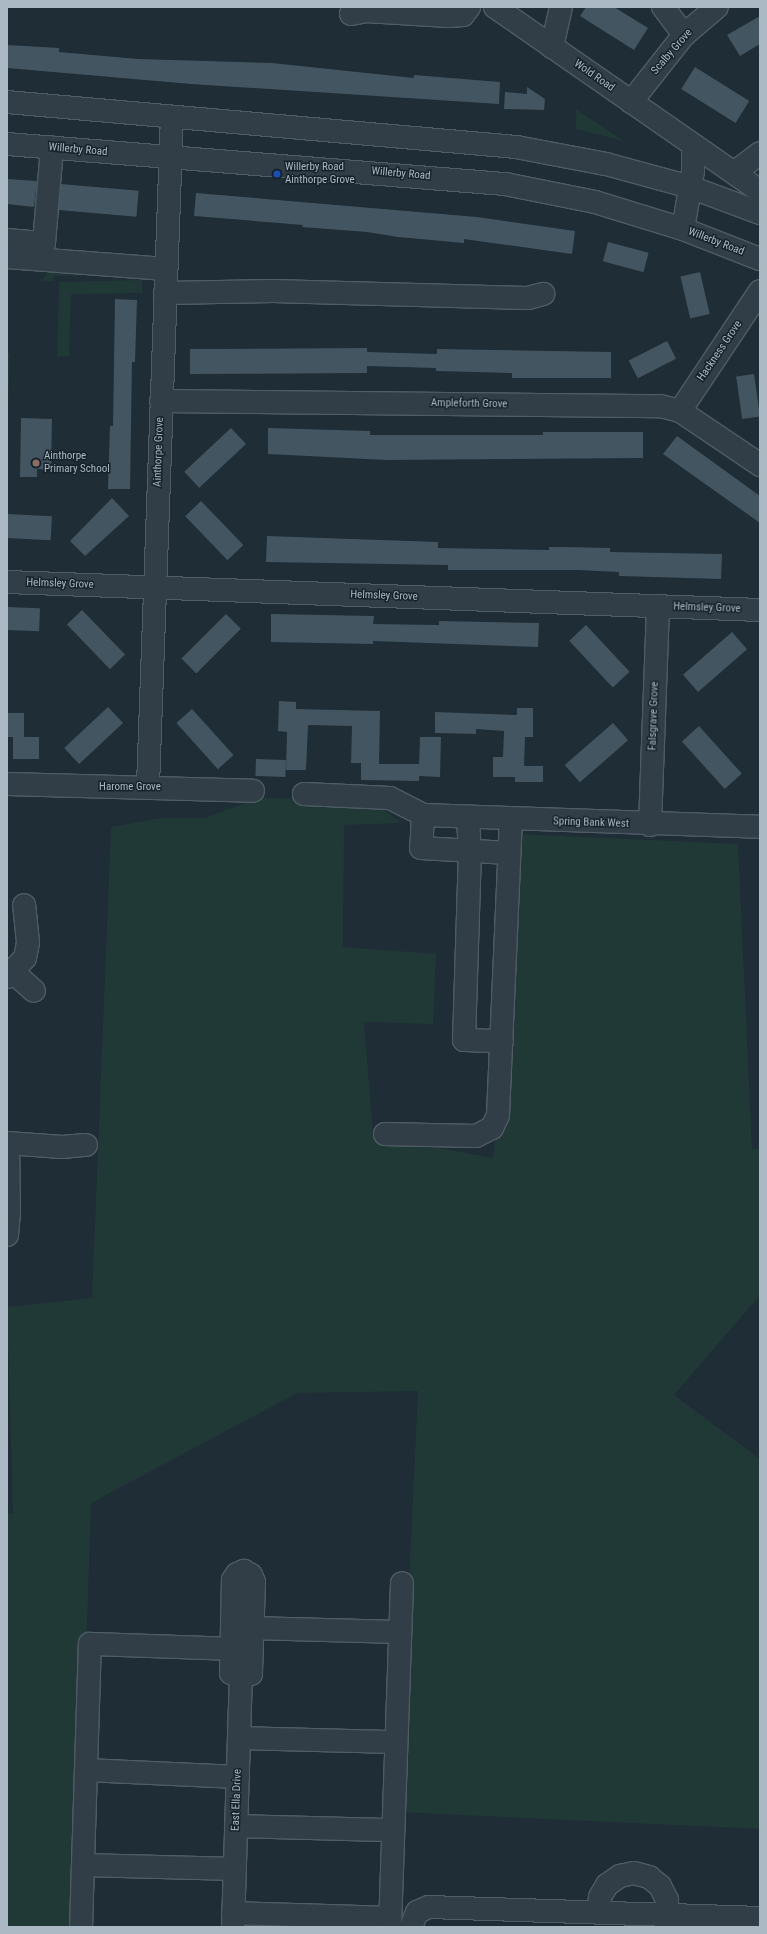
<!DOCTYPE html>
<html>
<head>
<meta charset="utf-8">
<style>
  body { margin:0 }
  #map { position:relative; width:767px; height:1934px; overflow:hidden; background:#1e2d36; font-family:"Roboto Condensed",sans-serif }
  div>[style] { position:absolute }
  .green>* { inset:0; background:#213936 }
  .building>* { inset:0; background:#435560; transform-origin:0 0 }
  .roads { filter:drop-shadow(1px 0 #4f5c65) drop-shadow(-1px 0 #4f5c65) drop-shadow(0 1px #4f5c65) drop-shadow(0 -1px #4f5c65) }
  .minor>* { height:22px; margin:-11px; padding:0 11px; transform-origin:11px; border-radius:11px; background:#313e47 }
  .dots>* { width:11px; height:11px; translate:-50% -50%; box-sizing:border-box; border:2px solid #17232b; border-radius:50% }
  span { translate:-50% -50%; white-space:nowrap; text-align:center; line-height:1.15; -webkit-text-stroke:3px #17232b; paint-order:stroke }
  .street-label { font-size:11px; color:#abb9c4 }
  .poi-label { font-size:11px; color:#abb9c4 }
  .left { translate:0 -50%; text-align:left }
  .frame { position:absolute; inset:0; border:8px solid #abb9c4; pointer-events:none }
</style>
</head>
<body>
<div id="map">
  <div class="green">
    <div style="clip-path:polygon(576px 109px,624px 141px,576px 129px)"></div>
    <div style="clip-path:polygon(51px 269px,132px 274px,54px 276px,54px 281px,41px 281px)"></div>
    <div style="clip-path:polygon(142px 280px,142px 293px,71px 294px,69px 356px,57px 357px,59px 282px)"></div>
    <div style="clip-path:polygon(7px 353px,10px 353px,7px 441px)"></div>
    <div style="clip-path:polygon(259px 798px,338px 799px,380px 806px,401px 823px,344px 825px,343px 947px,436px 954px,433px 1024px,364px 1022px,373px 1136px,493px 1158px,505px 1058px,518px 834px,738px 844px,752px 1149px,760px 1149px,760px 1295px,674px 1395px,760px 1459px,760px 1829px,398px 1812px,418px 1391px,297px 1393px,91px 1503px,77px 1927px,7px 1927px,7px 1514px,13px 1514px,7px 1307px,92px 1298px,111px 827px,161px 818px,205px 818px)"></div>
  </div>
  <div class="building">
    <div style="clip-path:polygon(586px 7px,614px 7px,648px 28px,634px 50px,580px 16px)"></div>
    <div style="clip-path:polygon(760px 16px,760px 44px,740px 56px,727px 35px)"></div>
    <div style="clip-path:polygon(7px 45px,59px 48px,59px 52px,138px 59px,272px 63px,414px 78px,414px 75px,500px 82px,499px 104px,191px 84px,7px 68px)"></div>
    <div style="left:695px;top:67px;width:64px;height:26px;rotate:32deg"></div>
    <div style="clip-path:polygon(527px 87px,545px 99px,544px 110px,504px 109px,505px 92px,527px 94px)"></div>
    <div style="clip-path:polygon(7px 179px,37px 181px,34px 207px,7px 204px)"></div>
    <div style="left:61px;top:184px;width:78px;height:26px;rotate:5deg"></div>
    <div style="clip-path:polygon(196px 193px,477px 217px,575px 231px,572px 254px,464px 239px,464px 243px,398px 237px,367px 232px,302px 227px,303px 225px,194px 216px)"></div>
    <div style="left:608px;top:242px;width:42px;height:20px;rotate:15deg"></div>
    <div style="left:700px;top:272px;width:43px;height:20px;rotate:77deg"></div>
    <div style="clip-path:polygon(115px 299px,137px 300px,135px 362px,132px 362px,130px 489px,108px 489px,110px 426px,113px 426px)"></div>
    <div style="left:667px;top:341px;width:20px;height:43px;rotate:63deg"></div>
    <div style="clip-path:polygon(367px 348px,367px 352px,437px 354px,437px 349px,611px 352px,611px 378px,512px 378px,512px 373px,436px 371px,436px 368px,367px 366px,367px 373px,190px 374px,190px 349px)"></div>
    <div style="left:754px;top:374px;width:43px;height:18px;rotate:82deg"></div>
    <div style="clip-path:polygon(21px 418px,52px 419px,51px 470px,37px 469px,37px 477px,20px 477px)"></div>
    <div style="left:231px;top:428px;width:22px;height:64px;rotate:47deg"></div>
    <div style="clip-path:polygon(268px 428px,370px 431px,370px 435px,543px 435px,543px 432px,643px 432px,643px 458px,387px 460px,268px 454px)"></div>
    <div style="clip-path:polygon(677px 436px,760px 496px,760px 523px,663px 454px)"></div>
    <div style="clip-path:polygon(112px 498px,129px 516px,85px 556px,70px 541px)"></div>
    <div style="left:201px;top:501px;width:61px;height:22px;rotate:46deg"></div>
    <div style="left:7px;top:514px;width:45px;height:24px;rotate:3deg"></div>
    <div style="clip-path:polygon(267px 536px,438px 542px,438px 548px,549px 550px,549px 547px,564px 547px,610px 548px,610px 552px,722px 554px,721px 579px,619px 576px,619px 572px,578px 570px,448px 570px,448px 565px,266px 562px)"></div>
    <div style="left:7px;top:607px;width:33px;height:23px;rotate:2deg"></div>
    <div style="left:82px;top:610px;width:62px;height:21px;rotate:46deg"></div>
    <div style="left:226px;top:614px;width:21px;height:63px;rotate:45deg"></div>
    <div style="clip-path:polygon(271px 614px,374px 616px,373px 624px,439px 625px,439px 621px,539px 623px,538px 647px,373px 641px,373px 644px,271px 642px)"></div>
    <div style="left:586px;top:625px;width:64px;height:23px;rotate:47deg"></div>
    <div style="left:732px;top:632px;width:23px;height:65px;rotate:49deg"></div>
    <div style="clip-path:polygon(279px 701px,296px 702px,296px 709px,380px 711px,379px 764px,419px 764px,419px 768px,420px 737px,441px 737px,440px 777px,419px 776px,419px 781px,361px 780px,361px 763px,351px 763px,352px 726px,308px 725px,306px 770px,286px 770px,287px 732px,278px 731px)"></div>
    <div style="left:108px;top:707px;width:22px;height:60px;rotate:47deg"></div>
    <div style="clip-path:polygon(517px 708px,533px 708px,533px 737px,525px 737px,524px 766px,543px 766px,543px 782px,515px 782px,515px 777px,493px 777px,493px 757px,503px 757px,504px 731px,476px 729px,476px 734px,435px 733px,435px 712px,517px 715px)"></div>
    <div style="left:192px;top:709px;width:62px;height:21px;rotate:48deg"></div>
    <div style="clip-path:polygon(7px 713px,24px 713px,24px 737px,39px 737px,39px 759px,13px 759px,13px 737px,7px 737px)"></div>
    <div style="left:613px;top:723px;width:23px;height:64px;rotate:49deg"></div>
    <div style="left:699px;top:726px;width:64px;height:23px;rotate:48deg"></div>
    <div style="left:256px;top:759px;width:30px;height:17px;rotate:2deg"></div>
  </div>
  <div class="roads">
    <div class="minor">
      <div style="left:495px;top:7px;width:323px;rotate:34.8deg"></div>
      <div style="left:663px;top:7px;width:35px;rotate:53deg"></div>
      <div style="left:351px;top:14px;width:15px;rotate:-11deg"></div>
      <div style="left:366px;top:11px;width:82px;rotate:3.5deg"></div>
      <div style="left:448px;top:16px;width:15px;rotate:-4deg"></div>
      <div style="left:463px;top:15px;width:10px;rotate:-53deg"></div>
      <div style="left:552px;top:47px;width:41px;rotate:-77.3deg"></div>
      <div style="left:7px;top:102px;width:511px;rotate:5.05deg"></div>
      <div style="left:516px;top:147px;width:92px;rotate:10.7deg"></div>
      <div style="left:606px;top:164px;width:87px;rotate:15.3deg"></div>
      <div style="left:690px;top:187px;width:75px;rotate:20.4deg"></div>
      <div style="left:631px;top:102px;width:85px;rotate:-51.7deg"></div>
      <div style="left:684px;top:35px;width:43px;rotate:-40.3deg"></div>
      <div style="left:7px;top:144px;width:500px;rotate:4.6deg"></div>
      <div style="left:505px;top:184px;width:92px;rotate:11.3deg"></div>
      <div style="left:595px;top:202px;width:92px;rotate:17.1deg"></div>
      <div style="left:683px;top:229px;width:83px;rotate:21.3deg"></div>
      <div style="left:735px;top:172px;width:31px;rotate:-37deg"></div>
      <div style="left:683px;top:229px;width:59px;rotate:-80.2deg"></div>
      <div style="left:693px;top:171px;width:25px;rotate:-90deg"></div>
      <div style="left:7px;top:240px;width:37px;rotate:5deg"></div>
      <div style="left:44px;top:243px;width:96px;rotate:-85.2deg"></div>
      <div style="left:7px;top:257px;width:159px;rotate:4.3deg"></div>
      <div style="left:165px;top:293px;width:108px;rotate:-1.1deg"></div>
      <div style="left:273px;top:291px;width:255px;rotate:1.6deg"></div>
      <div style="left:528px;top:298px;width:16px;rotate:-15deg"></div>
      <div style="left:161px;top:401px;width:499px;rotate:0.6deg"></div>
      <div style="left:660px;top:406px;width:21px;rotate:14deg"></div>
      <div style="left:680px;top:411px;width:97px;rotate:34deg"></div>
      <div style="left:680px;top:411px;width:144px;rotate:-56.3deg"></div>
      <div style="left:7px;top:582px;width:754px;rotate:2.13deg"></div>
      <div style="left:7px;top:784px;width:246px;rotate:1.6deg"></div>
      <div style="left:148px;top:786px;width:669px;rotate:-87.95deg"></div>
      <div style="left:304px;top:794px;width:86px;rotate:2.7deg"></div>
      <div style="left:390px;top:798px;width:37px;rotate:27deg"></div>
      <div style="left:423px;top:815px;width:337px;rotate:2deg"></div>
      <div style="left:423px;top:815px;width:33px;rotate:93deg"></div>
      <div style="left:421px;top:848px;width:88px;rotate:3.3deg"></div>
      <div style="left:468px;top:817px;width:33px;rotate:87deg"></div>
      <div style="left:470px;top:850px;width:190px;rotate:91.8deg"></div>
      <div style="left:464px;top:1040px;width:38px;rotate:2deg"></div>
      <div style="left:650px;top:825px;width:219px;rotate:-87.9deg"></div>
      <div style="left:13px;top:972px;width:28px;rotate:42deg"></div>
      <div style="left:7px;top:977px;width:26px;rotate:-47deg"></div>
      <div style="left:25px;top:958px;width:16px;rotate:-79deg"></div>
      <div style="left:28px;top:942px;width:37px;rotate:-96deg"></div>
      <div style="left:385px;top:1134px;width:91px;rotate:1.3deg"></div>
      <div style="left:476px;top:1136px;width:18px;rotate:-27deg"></div>
      <div style="left:492px;top:1128px;width:14px;rotate:-65deg"></div>
      <div style="left:498px;top:1115px;width:296px;rotate:-87.5deg"></div>
      <div style="left:7px;top:1143px;width:55px;rotate:4.2deg"></div>
      <div style="left:62px;top:1147px;width:24px;rotate:-5deg"></div>
      <div style="left:7px;top:1235px;width:24px;rotate:-85deg"></div>
      <div style="left:9px;top:1211px;width:68px;rotate:-90.8deg"></div>
      <div style="left:244px;top:1571px;width:8px;rotate:30deg"></div>
      <div style="left:251px;top:1575px;width:8px;rotate:67deg"></div>
      <div style="left:254px;top:1582px;width:92px;rotate:91.9deg"></div>
      <div style="left:251px;top:1674px;width:20px;rotate:-177deg"></div>
      <div style="left:231px;top:1673px;width:93px;rotate:-88.8deg"></div>
      <div style="left:233px;top:1580px;width:7px;rotate:-56deg"></div>
      <div style="left:237px;top:1574px;width:8px;rotate:-23deg"></div>
      <div style="left:253px;top:1628px;width:145px;rotate:1.6deg"></div>
      <div style="left:239px;top:1738px;width:156px;rotate:1.5deg"></div>
      <div style="left:86px;top:1770px;width:152px;rotate:2.6deg"></div>
      <div style="left:236px;top:1826px;width:157px;rotate:1.5deg"></div>
      <div style="left:84px;top:1865px;width:151px;rotate:1.5deg"></div>
      <div style="left:598px;top:1912px;width:15px;rotate:-82deg"></div>
      <div style="left:600px;top:1897px;width:14px;rotate:-60deg"></div>
      <div style="left:607px;top:1885px;width:16px;rotate:-35deg"></div>
      <div style="left:620px;top:1876px;width:14px;rotate:-12deg"></div>
      <div style="left:634px;top:1873px;width:16px;rotate:15deg"></div>
      <div style="left:649px;top:1877px;width:14px;rotate:39deg"></div>
      <div style="left:660px;top:1886px;width:16px;rotate:63deg"></div>
      <div style="left:667px;top:1900px;width:15px;rotate:90deg"></div>
      <div style="left:233px;top:1913px;width:157px;rotate:1.8deg"></div>
      <div style="left:81px;top:1927px;width:283px;rotate:-88.2deg"></div>
      <div style="left:90px;top:1644px;width:141px;rotate:2deg"></div>
      <div style="left:233px;top:1927px;width:254px;rotate:-88.2deg"></div>
      <div style="left:390px;top:1927px;width:344px;rotate:-88deg"></div>
      <div style="left:411px;top:1927px;width:16px;rotate:-68deg"></div>
      <div style="left:417px;top:1912px;width:13px;rotate:-23deg"></div>
      <div style="left:429px;top:1907px;width:331px;rotate:1.9deg"></div>
    </div>
  </div>
  <div class="dots">
    <div style="left:277px;top:174px;background:#1a4fb4"></div>
    <div style="left:36px;top:463px;background:#8d6e63"></div>
  </div>
  <div class="street-label">
    <span style="left:672px;top:52px;rotate:-49deg">Scalby Grove</span>
    <span style="left:594px;top:76px;rotate:35deg">Wold Road</span>
    <span style="left:78px;top:150px;rotate:5deg">Willerby Road</span>
    <span style="left:401px;top:174px;rotate:5deg">Willerby Road</span>
    <span style="left:716px;top:242px;rotate:21deg">Willerby Road</span>
    <span style="left:720px;top:351px;rotate:-56deg">Hackness Grove</span>
    <span style="left:469px;top:404px;rotate:1deg">Ampleforth Grove</span>
    <span style="left:159px;top:452px;rotate:-88deg">Ainthorpe Grove</span>
    <span style="left:60px;top:584px;rotate:2deg">Helmsley Grove</span>
    <span style="left:384px;top:596px;rotate:2deg">Helmsley Grove</span>
    <span style="left:707px;top:608px;rotate:2deg">Helmsley Grove</span>
    <span style="left:654px;top:716px;rotate:-88deg">Falsgrave Grove</span>
    <span style="left:130px;top:787px">Harome Grove</span>
    <span style="left:591px;top:823px;rotate:2deg">Spring Bank West</span>
    <span style="left:237px;top:1800px;rotate:-88deg">East Ella Drive</span>
  </div>
  <div class="poi-label">
    <span class="left" style="left:285px;top:174px">Willerby Road<br>Ainthorpe Grove</span>
    <span class="left" style="left:44px;top:463px">Ainthorpe<br>Primary School</span>
  </div>
  <div class="frame"></div>
</div>
</body>
</html>
